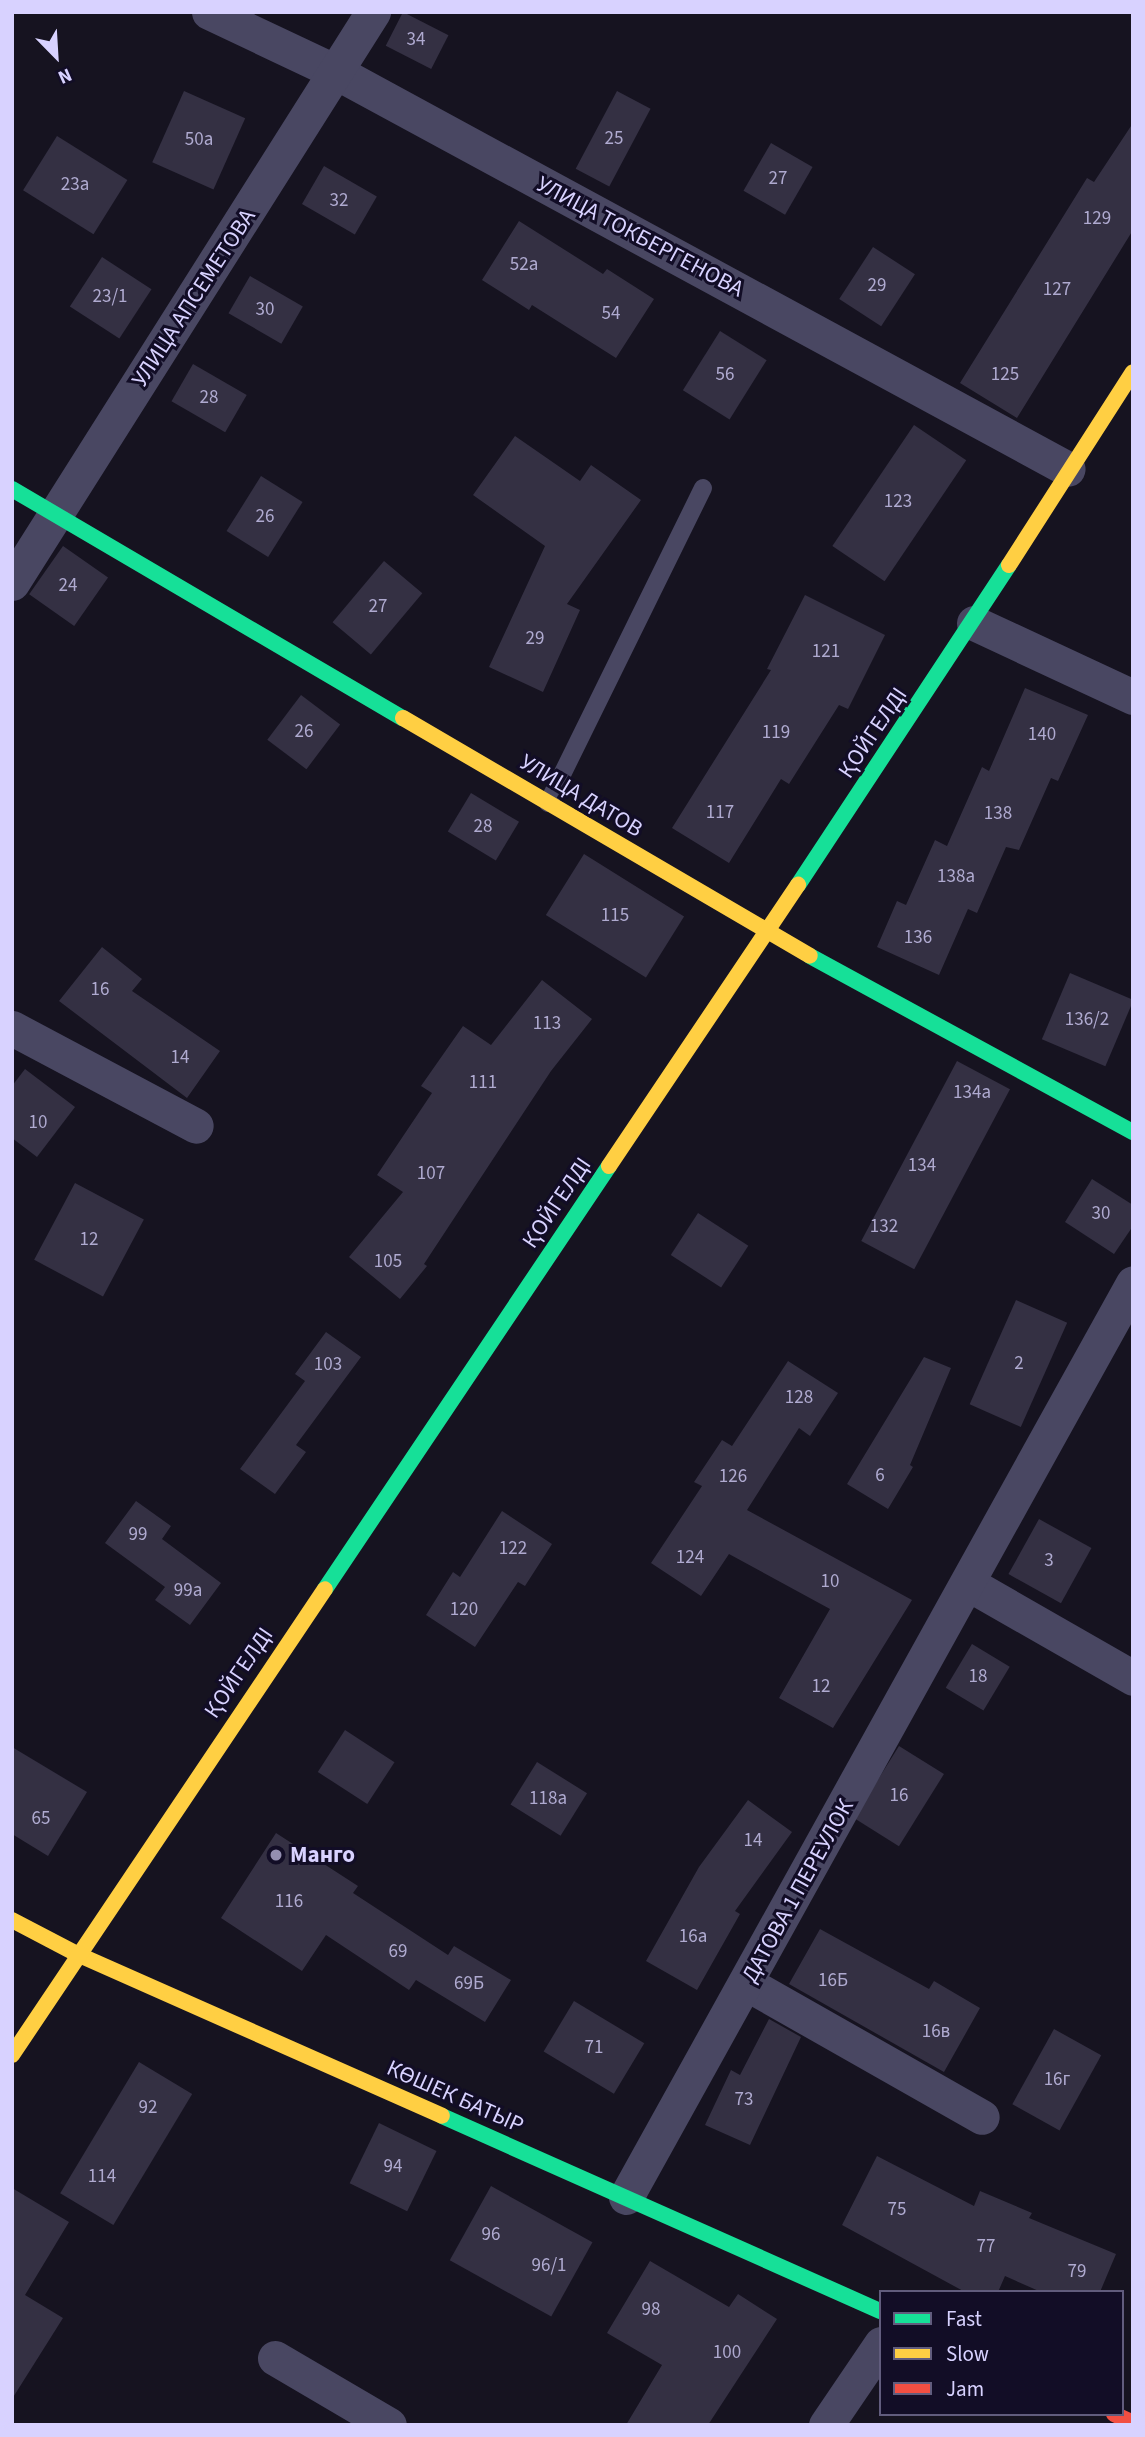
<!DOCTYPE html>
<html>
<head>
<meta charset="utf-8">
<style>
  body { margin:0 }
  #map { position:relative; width:1145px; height:2437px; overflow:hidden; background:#161320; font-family:"Source Sans 3",sans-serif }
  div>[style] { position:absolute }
  .building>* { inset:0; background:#343043; transform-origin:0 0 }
  .lane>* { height:18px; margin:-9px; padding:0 9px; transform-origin:9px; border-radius:9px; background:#494762 }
  .street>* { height:35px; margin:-17.5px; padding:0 17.5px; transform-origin:17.5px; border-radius:17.5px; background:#494762 }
  .fast>* { height:16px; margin:-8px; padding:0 8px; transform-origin:8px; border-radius:8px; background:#16e098 }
  .slow>* { height:16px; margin:-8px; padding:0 8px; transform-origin:8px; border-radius:8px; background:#ffcf43 }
  .jam>* { height:16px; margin:-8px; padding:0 8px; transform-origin:8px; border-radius:8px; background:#f24e42 }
  .dots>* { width:19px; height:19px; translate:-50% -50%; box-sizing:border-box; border:4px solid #120d26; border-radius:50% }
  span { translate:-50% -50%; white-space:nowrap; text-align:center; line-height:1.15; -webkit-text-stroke:6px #120d26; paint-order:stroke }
  .number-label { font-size:19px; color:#afaad0 }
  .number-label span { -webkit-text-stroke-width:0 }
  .street-label { font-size:23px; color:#d8d2ff }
  .poi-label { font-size:23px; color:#d8d2ff; font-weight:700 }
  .left { translate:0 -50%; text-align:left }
  .frame { position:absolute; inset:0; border:14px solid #d8d2ff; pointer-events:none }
  .legend { position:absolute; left:879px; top:2290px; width:245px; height:126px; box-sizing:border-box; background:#120d26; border:2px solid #615c7d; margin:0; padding:9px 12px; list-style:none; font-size:21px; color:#d8d2ff }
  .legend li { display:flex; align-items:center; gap:14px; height:35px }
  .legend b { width:35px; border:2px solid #615c7d }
  .north { position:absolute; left:21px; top:21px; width:70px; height:70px; -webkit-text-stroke:5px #120d26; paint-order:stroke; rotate:156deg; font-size:19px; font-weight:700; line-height:28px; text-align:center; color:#d8d2ff }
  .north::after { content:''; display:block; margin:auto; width:24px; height:32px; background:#d8d2ff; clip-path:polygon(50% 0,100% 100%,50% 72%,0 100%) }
</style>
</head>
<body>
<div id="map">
  <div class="building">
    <div style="left:403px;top:12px;width:51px;height:38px;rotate:27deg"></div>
    <div style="left:184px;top:91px;width:67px;height:78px;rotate:24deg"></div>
    <div style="left:617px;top:91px;width:38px;height:88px;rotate:28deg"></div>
    <div style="clip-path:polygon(1133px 123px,1133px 230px,1017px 418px,960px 383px,1087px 178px,1094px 182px)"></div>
    <div style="left:57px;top:136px;width:83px;height:64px;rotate:32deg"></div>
    <div style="left:771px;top:143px;width:48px;height:55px;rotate:30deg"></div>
    <div style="left:324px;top:166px;width:61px;height:44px;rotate:30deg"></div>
    <div style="clip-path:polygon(519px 221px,603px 274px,607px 269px,654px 299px,616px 358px,532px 305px,529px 310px,482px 280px)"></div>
    <div style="left:873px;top:247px;width:50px;height:62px;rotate:33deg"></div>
    <div style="left:102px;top:257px;width:59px;height:59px;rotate:33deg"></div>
    <div style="left:250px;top:276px;width:61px;height:43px;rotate:30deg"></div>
    <div style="left:720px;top:331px;width:55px;height:70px;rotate:32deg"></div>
    <div style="left:193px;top:364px;width:62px;height:43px;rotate:30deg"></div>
    <div style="left:914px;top:425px;width:63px;height:146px;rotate:34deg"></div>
    <div style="clip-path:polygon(515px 436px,580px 481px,591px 465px,641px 500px,567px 604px,580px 610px,543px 692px,489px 667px,545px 546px,473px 495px)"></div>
    <div style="left:261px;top:476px;width:49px;height:65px;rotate:32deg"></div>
    <div style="left:63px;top:546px;width:55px;height:59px;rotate:35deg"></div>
    <div style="left:384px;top:561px;width:50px;height:80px;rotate:40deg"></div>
    <div style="clip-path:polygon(805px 595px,885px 635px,848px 709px,839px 705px,789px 784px,781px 779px,729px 863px,672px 828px,771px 670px,767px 669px)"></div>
    <div style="clip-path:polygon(1025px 688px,1088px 715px,1058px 781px,1051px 778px,1019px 850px,1006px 847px,977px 913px,968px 909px,939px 975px,877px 947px,897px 901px,906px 905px,935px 840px,947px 846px,982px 767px,989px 771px)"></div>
    <div style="left:301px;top:695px;width:49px;height:56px;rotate:37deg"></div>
    <div style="left:471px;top:793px;width:56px;height:45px;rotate:31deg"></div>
    <div style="left:584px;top:854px;width:118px;height:72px;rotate:32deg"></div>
    <div style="clip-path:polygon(102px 947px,142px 979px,132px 991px,220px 1051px,187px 1098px,59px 1001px)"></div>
    <div style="left:1070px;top:973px;width:69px;height:72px;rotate:23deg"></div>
    <div style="clip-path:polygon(542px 980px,592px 1019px,551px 1071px,424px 1264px,427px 1266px,400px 1299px,349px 1257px,403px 1192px,377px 1175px,432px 1093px,421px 1086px,463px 1026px,491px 1045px)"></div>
    <div style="left:957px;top:1061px;width:60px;height:204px;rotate:28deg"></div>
    <div style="clip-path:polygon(25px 1069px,75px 1107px,37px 1157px,12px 1138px,12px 1086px)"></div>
    <div style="clip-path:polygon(1092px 1179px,1133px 1205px,1133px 1226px,1114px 1254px,1065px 1222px)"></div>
    <div style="left:75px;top:1183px;width:78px;height:87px;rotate:28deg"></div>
    <div style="left:698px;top:1213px;width:60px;height:50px;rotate:33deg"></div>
    <div style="left:1016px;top:1300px;width:56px;height:114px;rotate:24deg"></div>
    <div style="clip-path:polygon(326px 1332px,361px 1357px,296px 1445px,306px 1452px,275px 1494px,240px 1469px,305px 1381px,295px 1374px)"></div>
    <div style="clip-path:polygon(924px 1357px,951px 1368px,910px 1465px,913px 1467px,888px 1509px,847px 1484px)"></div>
    <div style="clip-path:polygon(788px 1361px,838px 1393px,810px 1436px,799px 1428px,747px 1510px,912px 1600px,833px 1728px,779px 1698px,830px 1609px,729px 1554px,701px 1596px,651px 1563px,702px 1486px,694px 1482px,722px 1440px,732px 1446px)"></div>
    <div style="clip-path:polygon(136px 1501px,171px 1526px,162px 1539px,221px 1583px,190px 1625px,155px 1600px,165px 1587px,105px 1543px)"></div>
    <div style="clip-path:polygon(502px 1511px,552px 1544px,525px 1586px,518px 1582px,475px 1647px,426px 1615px,453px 1572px,460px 1577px)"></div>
    <div style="left:1039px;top:1519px;width:60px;height:63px;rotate:29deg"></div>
    <div style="left:972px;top:1644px;width:44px;height:51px;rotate:31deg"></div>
    <div style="left:345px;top:1730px;width:59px;height:50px;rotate:33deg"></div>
    <div style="left:899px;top:1746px;width:53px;height:85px;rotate:32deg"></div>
    <div style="clip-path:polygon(12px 1747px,87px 1792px,48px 1856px,12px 1834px)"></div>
    <div style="left:537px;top:1762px;width:59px;height:50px;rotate:32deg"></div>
    <div style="clip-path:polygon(748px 1800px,792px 1832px,735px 1911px,740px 1914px,697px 1990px,646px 1961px,699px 1867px)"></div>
    <div style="clip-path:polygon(276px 1833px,358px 1886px,353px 1893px,448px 1955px,454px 1946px,511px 1980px,485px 2022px,416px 1980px,409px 1990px,326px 1935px,302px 1971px,221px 1918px)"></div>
    <div style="clip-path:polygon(820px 1929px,929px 1989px,934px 1981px,980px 2008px,944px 2072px,789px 1984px)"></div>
    <div style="left:574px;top:2001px;width:82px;height:59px;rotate:31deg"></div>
    <div style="clip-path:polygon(769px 2019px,801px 2037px,750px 2145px,705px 2125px,731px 2070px,740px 2075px)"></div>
    <div style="left:1054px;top:2029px;width:54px;height:86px;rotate:29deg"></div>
    <div style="left:139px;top:2062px;width:62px;height:153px;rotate:31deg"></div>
    <div style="left:379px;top:2123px;width:64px;height:67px;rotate:26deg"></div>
    <div style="clip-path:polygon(877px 2156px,974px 2206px,980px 2191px,1032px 2213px,1029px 2218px,1116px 2254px,1100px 2292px,1041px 2292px,1005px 2276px,998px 2292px,965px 2292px,842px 2225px)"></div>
    <div style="left:491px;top:2186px;width:116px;height:85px;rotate:29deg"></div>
    <div style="clip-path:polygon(12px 2188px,69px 2222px,25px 2295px,63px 2318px,12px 2399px)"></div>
    <div style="clip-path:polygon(650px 2261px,729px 2307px,738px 2294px,777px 2319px,708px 2425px,626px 2425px,662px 2365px,607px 2333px)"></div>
  </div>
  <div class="lane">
    <div style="left:548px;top:803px;width:351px;rotate:-63.8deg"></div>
  </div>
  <div class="street">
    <div style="left:209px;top:12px;width:143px;rotate:25.3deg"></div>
    <div style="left:338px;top:73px;width:830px;rotate:28.48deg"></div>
    <div style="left:12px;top:583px;width:676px;rotate:-57.7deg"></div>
    <div style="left:974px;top:623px;width:175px;rotate:25deg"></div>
    <div style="left:12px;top:1028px;width:208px;rotate:28deg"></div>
    <div style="left:969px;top:1584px;width:189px;rotate:29.8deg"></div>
    <div style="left:746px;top:1983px;width:271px;rotate:29.6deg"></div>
    <div style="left:626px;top:2197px;width:1045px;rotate:-60.98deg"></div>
    <div style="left:275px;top:2358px;width:132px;rotate:30.4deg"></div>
    <div style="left:826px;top:2425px;width:98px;rotate:-55.8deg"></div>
  </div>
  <div class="fast">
    <div style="left:12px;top:489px;width:453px;rotate:30.4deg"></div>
    <div style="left:798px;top:885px;width:383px;rotate:-56.6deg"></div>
    <div style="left:810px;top:956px;width:368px;rotate:28.6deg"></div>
    <div style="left:325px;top:1589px;width:509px;rotate:-56.12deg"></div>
    <div style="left:442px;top:2116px;width:480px;rotate:24deg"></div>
  </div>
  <div class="slow">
    <div style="left:1009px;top:565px;width:229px;rotate:-57.3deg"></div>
    <div style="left:403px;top:718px;width:471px;rotate:30.3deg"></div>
    <div style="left:609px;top:1166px;width:339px;rotate:-56.1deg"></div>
    <div style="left:12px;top:1920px;width:73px;rotate:27.6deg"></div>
    <div style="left:77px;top:1954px;width:399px;rotate:23.9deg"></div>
    <div style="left:12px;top:2055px;width:561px;rotate:-56.11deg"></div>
  </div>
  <div class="jam">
    <div style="left:1114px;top:2414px;width:21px;rotate:25deg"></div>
  </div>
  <div class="dots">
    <div style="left:276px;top:1855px;background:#948fb1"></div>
  </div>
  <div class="number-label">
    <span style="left:416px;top:40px">34</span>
    <span style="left:614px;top:139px">25</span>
    <span style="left:199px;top:140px">50а</span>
    <span style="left:778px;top:179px">27</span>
    <span style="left:75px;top:185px">23а</span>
    <span style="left:339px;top:201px">32</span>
    <span style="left:1097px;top:219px">129</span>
    <span style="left:524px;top:265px">52а</span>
    <span style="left:877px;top:286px">29</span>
    <span style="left:1057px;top:290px">127</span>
    <span style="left:110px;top:297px">23/1</span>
    <span style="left:265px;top:310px">30</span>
    <span style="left:611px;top:314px">54</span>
    <span style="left:725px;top:375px">56</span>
    <span style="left:1005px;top:375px">125</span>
    <span style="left:209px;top:398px">28</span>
    <span style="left:898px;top:502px">123</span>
    <span style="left:265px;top:517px">26</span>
    <span style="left:68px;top:586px">24</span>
    <span style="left:378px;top:607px">27</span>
    <span style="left:535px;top:639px">29</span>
    <span style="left:826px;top:652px">121</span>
    <span style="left:304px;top:732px">26</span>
    <span style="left:776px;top:733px">119</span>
    <span style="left:1042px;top:735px">140</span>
    <span style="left:720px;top:813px">117</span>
    <span style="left:998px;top:814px">138</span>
    <span style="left:483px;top:827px">28</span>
    <span style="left:956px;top:877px">138а</span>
    <span style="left:615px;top:916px">115</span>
    <span style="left:918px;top:938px">136</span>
    <span style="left:100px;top:990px">16</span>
    <span style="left:1087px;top:1020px">136/2</span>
    <span style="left:547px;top:1024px">113</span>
    <span style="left:180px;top:1058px">14</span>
    <span style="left:483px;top:1083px">111</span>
    <span style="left:972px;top:1093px">134а</span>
    <span style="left:38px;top:1123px">10</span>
    <span style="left:922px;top:1166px">134</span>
    <span style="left:431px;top:1174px">107</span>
    <span style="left:1101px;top:1214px">30</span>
    <span style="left:884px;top:1227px">132</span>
    <span style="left:89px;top:1240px">12</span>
    <span style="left:388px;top:1262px">105</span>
    <span style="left:1019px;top:1364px">2</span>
    <span style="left:328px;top:1365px">103</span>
    <span style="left:799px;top:1398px">128</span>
    <span style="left:880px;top:1476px">6</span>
    <span style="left:733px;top:1477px">126</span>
    <span style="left:138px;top:1535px">99</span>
    <span style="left:513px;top:1549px">122</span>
    <span style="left:690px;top:1558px">124</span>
    <span style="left:1049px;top:1561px">3</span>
    <span style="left:830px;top:1582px">10</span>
    <span style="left:188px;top:1591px">99а</span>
    <span style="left:464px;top:1610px">120</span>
    <span style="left:978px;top:1677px">18</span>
    <span style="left:821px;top:1687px">12</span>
    <span style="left:899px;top:1796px">16</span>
    <span style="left:548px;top:1799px">118а</span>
    <span style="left:41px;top:1819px">65</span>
    <span style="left:753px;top:1841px">14</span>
    <span style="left:289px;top:1902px">116</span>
    <span style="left:693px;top:1937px">16а</span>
    <span style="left:398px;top:1952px">69</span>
    <span style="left:833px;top:1981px">16Б</span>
    <span style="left:469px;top:1984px">69Б</span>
    <span style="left:936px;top:2032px">16в</span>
    <span style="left:594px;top:2048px">71</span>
    <span style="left:1057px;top:2080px">16г</span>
    <span style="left:744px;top:2100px">73</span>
    <span style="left:148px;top:2108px">92</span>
    <span style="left:393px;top:2167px">94</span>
    <span style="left:102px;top:2177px">114</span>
    <span style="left:897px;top:2210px">75</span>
    <span style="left:491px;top:2235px">96</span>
    <span style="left:986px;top:2247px">77</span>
    <span style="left:549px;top:2266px">96/1</span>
    <span style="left:1077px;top:2272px">79</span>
    <span style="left:651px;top:2310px">98</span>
    <span style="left:727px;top:2353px">100</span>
  </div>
  <div class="street-label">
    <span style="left:640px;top:237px;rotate:28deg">УЛИЦА ТОКБЕРГЕНОВА</span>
    <span style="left:194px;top:298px;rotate:-57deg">УЛИЦА АПСЕМЕТОВА</span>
    <span style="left:873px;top:733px;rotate:-56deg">ҚОЙГЕЛДІ</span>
    <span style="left:581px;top:796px;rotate:31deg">УЛИЦА ДАТОВ</span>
    <span style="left:557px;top:1203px;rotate:-56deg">ҚОЙГЕЛДІ</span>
    <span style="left:239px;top:1673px;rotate:-56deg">ҚОЙГЕЛДІ</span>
    <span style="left:798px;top:1891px;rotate:-61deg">ДАТОВА 1 ПЕРЕУЛОК</span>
    <span style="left:455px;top:2097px;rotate:24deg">КӨШЕК БАТЫР</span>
  </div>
  <div class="poi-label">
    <span class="left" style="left:290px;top:1855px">Манго</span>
  </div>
  <div class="frame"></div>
  <ul class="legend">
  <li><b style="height:9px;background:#16e098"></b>Fast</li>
  <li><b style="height:9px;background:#ffcf43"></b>Slow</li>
  <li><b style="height:9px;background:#f24e42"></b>Jam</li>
  </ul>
  <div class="north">N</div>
</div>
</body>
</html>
